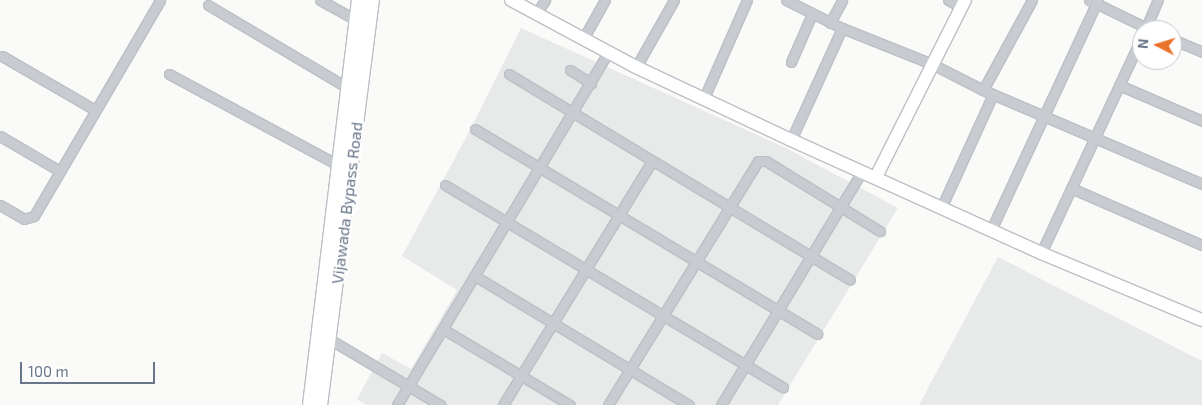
<!DOCTYPE html>
<html>
<head>
<meta charset="utf-8">
<style>
  body { margin:0 }
  #map { position:relative; width:1202px; height:405px; overflow:hidden; background:#fafaf8; font-family:"Exo 2",sans-serif }
  div>[style] { position:absolute }
  .built>* { inset:0; background:#e8e9e9 }
  .roads { filter:drop-shadow(1px 0 #bcc0c6) drop-shadow(-1px 0 #bcc0c6) drop-shadow(0 1px #bcc0c6) drop-shadow(0 -1px #bcc0c6) }
  .street>* { height:9px; margin:-4.5px; padding:0 4.5px; transform-origin:4.5px; border-radius:4.5px; background:#c8cbcf }
  .secondary>* { height:12px; margin:-6px; padding:0 6px; transform-origin:6px; border-radius:6px; background:#fff }
  .primary>* { height:14px; margin:-7px; padding:0 7px; transform-origin:7px; border-radius:7px; background:#fff }
  span { translate:-50% -50%; white-space:nowrap; text-align:center; line-height:1.15; -webkit-text-stroke:5px #fff; paint-order:stroke }
  .street-label { font-size:16px; color:#68768a }
  .north { position:absolute; left:1132px; top:20px; width:50px; height:50px; box-sizing:border-box; background:#fff; border:1px solid #c3c8d0; border-radius:50%; rotate:275deg; font-size:14px; font-weight:700; line-height:20px; text-align:center; color:#68768a }
  .north::after { content:''; display:block; margin:auto; width:18px; height:22px; background:#e8742a; clip-path:polygon(50% 0,100% 100%,50% 72%,0 100%) }
  .scale { position:absolute; left:20px; top:362px; width:135px; height:22px; box-sizing:border-box; border:2px solid #68768a; border-top:0; padding-left:6px; font-size:15px; line-height:18px; white-space:nowrap; color:#68768a; -webkit-text-stroke:4px #fff; paint-order:stroke }
</style>
</head>
<body>
<div id="map">
  <div class="built">
    <div style="clip-path:polygon(521px 28px,786px 148px,898px 208px,778px 405px,366px 405px,357px 399px,382px 353px,411px 369px,457px 290px,402px 256px,469px 132px)"></div>
    <div style="clip-path:polygon(998px 257px,1202px 361px,1202px 405px,919px 405px)"></div>
  </div>
  <div class="roads">
    <div class="street">
      <div style="left:320px;top:0;width:41px;rotate:29.1deg"></div>
      <div style="left:786px;top:0;width:63px;rotate:26.6deg"></div>
      <div style="left:842px;top:28px;width:97px;rotate:21.8deg"></div>
      <div style="left:932px;top:64px;width:57px;rotate:27deg"></div>
      <div style="left:983px;top:90px;width:238px;rotate:23.2deg"></div>
      <div style="left:948px;top:0;width:15px;rotate:28deg"></div>
      <div style="left:1089px;top:0;width:69px;rotate:25.8deg"></div>
      <div style="left:208px;top:5px;width:163px;rotate:30.7deg"></div>
      <div style="left:536px;top:14px;width:17px;rotate:-57deg"></div>
      <div style="left:830px;top:23px;width:26px;rotate:-62deg"></div>
      <div style="left:1145px;top:30px;width:33px;rotate:-67deg"></div>
      <div style="left:583px;top:39px;width:45px;rotate:-60.6deg"></div>
      <div style="left:1172px;top:39px;width:33px;rotate:23deg"></div>
      <div style="left:2px;top:56px;width:108px;rotate:30.1deg"></div>
      <div style="left:791px;top:62px;width:52px;rotate:-66.4deg"></div>
      <div style="left:636px;top:67px;width:77px;rotate:-60.4deg"></div>
      <div style="left:570px;top:70px;width:25px;rotate:32deg"></div>
      <div style="left:169px;top:74px;width:192px;rotate:28.3deg"></div>
      <div style="left:509px;top:74px;width:398px;rotate:31.1deg"></div>
      <div style="left:1119px;top:85px;width:90px;rotate:23.4deg"></div>
      <div style="left:983px;top:90px;width:102px;rotate:-61.4deg"></div>
      <div style="left:704px;top:98px;width:107px;rotate:-66.3deg"></div>
      <div style="left:475px;top:129px;width:399px;rotate:30.9deg"></div>
      <div style="left:0;top:136px;width:69px;rotate:30.3deg"></div>
      <div style="left:791px;top:140px;width:123px;rotate:-65.5deg"></div>
      <div style="left:445px;top:185px;width:394px;rotate:30.9deg"></div>
      <div style="left:1071px;top:188px;width:143px;rotate:23.5deg"></div>
      <div style="left:0;top:205px;width:28px;rotate:30deg"></div>
      <div style="left:24px;top:219px;width:10px;rotate:-17deg"></div>
      <div style="left:34px;top:216px;width:250px;rotate:-59.7deg"></div>
      <div style="left:942px;top:206px;width:123px;rotate:-65.5deg"></div>
      <div style="left:991px;top:230px;width:254px;rotate:-65.1deg"></div>
      <div style="left:1041px;top:253px;width:239px;rotate:-65deg"></div>
      <div style="left:475px;top:276px;width:250px;rotate:31.1deg"></div>
      <div style="left:443px;top:329px;width:148px;rotate:30.9deg"></div>
      <div style="left:324px;top:336px;width:135px;rotate:30.7deg"></div>
      <div style="left:397px;top:405px;width:410px;rotate:-59.1deg"></div>
      <div style="left:503px;top:405px;width:286px;rotate:-58.6deg"></div>
      <div style="left:608px;top:405px;width:286px;rotate:-58.4deg"></div>
      <div style="left:758px;top:161px;width:8px"></div>
      <div style="left:766px;top:161px;width:134px;rotate:31.6deg"></div>
      <div style="left:721px;top:405px;width:273px;rotate:-58.9deg"></div>
    </div>
    <div class="secondary">
      <div style="left:511px;top:0;width:142px;rotate:28.2deg"></div>
      <div style="left:636px;top:67px;width:171px;rotate:25.2deg"></div>
      <div style="left:791px;top:140px;width:274px;rotate:24.3deg"></div>
      <div style="left:1041px;top:253px;width:174px;rotate:22.6deg"></div>
      <div style="left:876px;top:177px;width:198px;rotate:-63.3deg"></div>
    </div>
    <div class="primary">
      <div style="left:310px;top:405px;width:408px;rotate:-83.1deg"></div>
      <div style="left:320px;top:405px;width:408px;rotate:-82.7deg"></div>
    </div>
  </div>
  <div class="street-label">
    <span style="left:347px;top:203px;rotate:-83deg">Vijawada Bypass Road</span>
  </div>
  <div class="north">N</div>
  <div class="scale">100 m</div>
</div>
</body>
</html>
